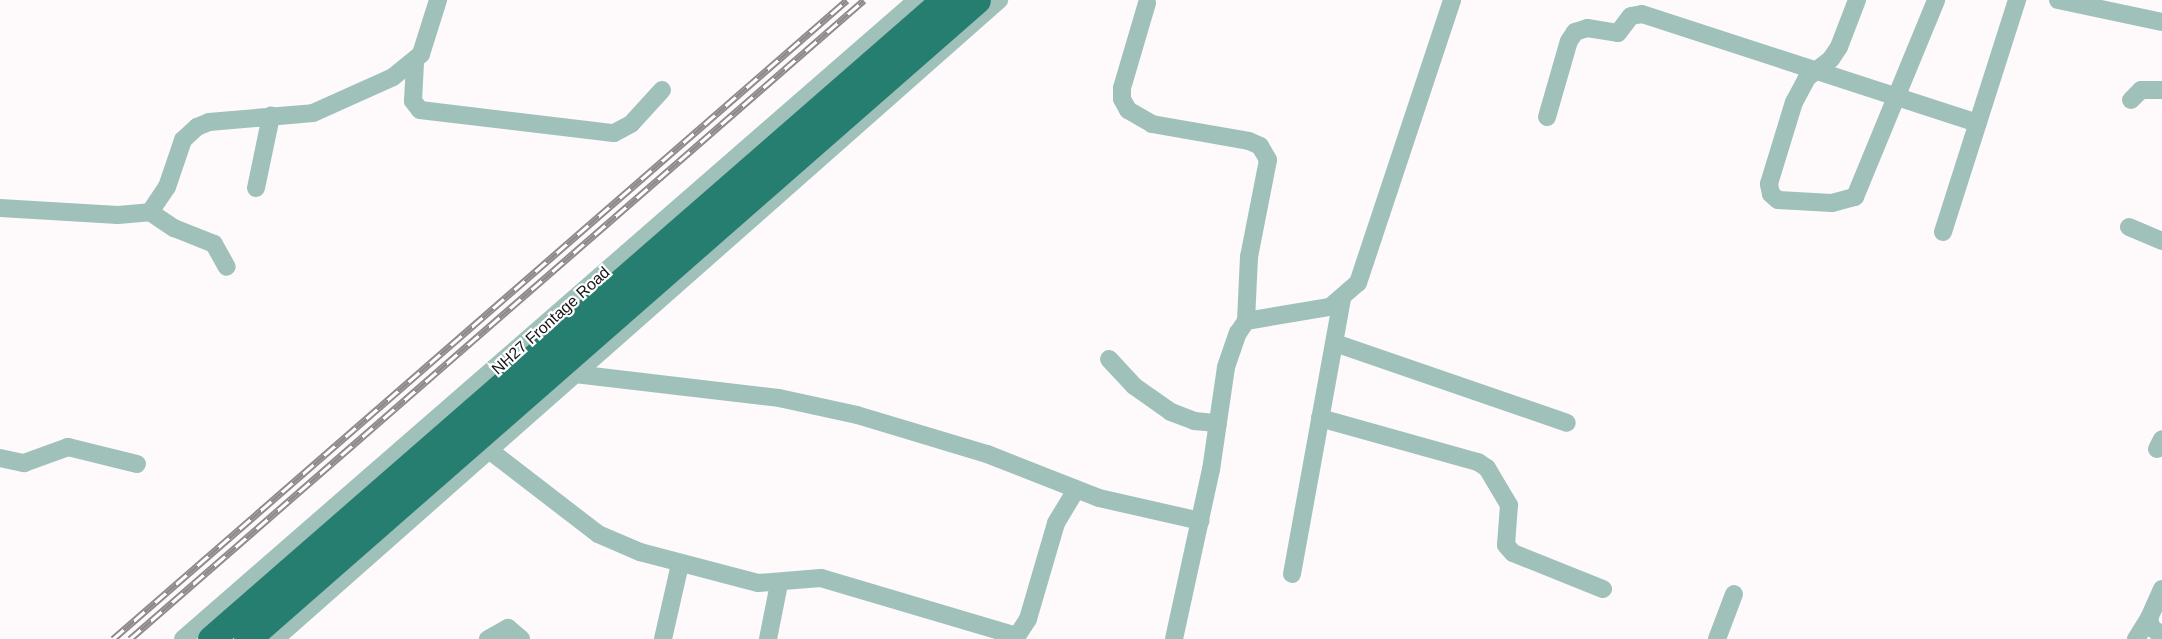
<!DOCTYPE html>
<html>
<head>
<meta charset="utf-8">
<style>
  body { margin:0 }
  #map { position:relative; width:2162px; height:639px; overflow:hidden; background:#fef9fa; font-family:Helvetica,sans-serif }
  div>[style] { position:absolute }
  .minor>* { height:18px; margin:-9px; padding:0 9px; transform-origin:9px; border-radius:9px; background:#9fc1ba }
  .highway>* { height:27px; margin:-13.5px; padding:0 13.5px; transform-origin:13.5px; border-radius:13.5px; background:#267e71 }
  .rail>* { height:7px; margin-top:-3.5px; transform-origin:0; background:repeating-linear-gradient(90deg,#fff 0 14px,#8f8b8c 0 28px); box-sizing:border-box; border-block:2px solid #8f8b8c }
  span { translate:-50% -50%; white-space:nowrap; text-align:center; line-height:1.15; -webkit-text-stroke:4.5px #fff; paint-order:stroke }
  .street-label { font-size:16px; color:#151313 }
</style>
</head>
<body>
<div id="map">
  <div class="minor">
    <div style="left:1857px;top:0;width:50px;rotate:111deg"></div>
    <div style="left:1839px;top:47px;width:14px;rotate:124deg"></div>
    <div style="left:1831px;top:59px;width:31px;rotate:142deg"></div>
    <div style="left:1807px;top:78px;width:27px;rotate:118deg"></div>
    <div style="left:1794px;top:102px;width:86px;rotate:107deg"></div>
    <div style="left:1769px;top:184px;width:10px;rotate:79deg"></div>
    <div style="left:1771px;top:194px;width:9px;rotate:41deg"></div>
    <div style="left:1778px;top:200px;width:54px;rotate:3.2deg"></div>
    <div style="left:1832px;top:203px;width:24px;rotate:-15deg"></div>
    <div style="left:1855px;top:197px;width:213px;rotate:-67.6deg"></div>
    <div style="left:2058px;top:0;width:106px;rotate:11.9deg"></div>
    <div style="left:1147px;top:3px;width:89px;rotate:106.4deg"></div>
    <div style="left:1122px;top:88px;width:11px;rotate:90deg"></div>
    <div style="left:1122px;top:99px;width:13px;rotate:61deg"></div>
    <div style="left:1128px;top:110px;width:28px;rotate:30deg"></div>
    <div style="left:1152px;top:124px;width:98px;rotate:9.9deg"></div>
    <div style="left:1249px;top:141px;width:12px;rotate:24deg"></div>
    <div style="left:1260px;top:146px;width:16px;rotate:60deg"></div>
    <div style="left:1268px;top:160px;width:99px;rotate:101.1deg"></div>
    <div style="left:1249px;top:257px;width:64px;rotate:92.7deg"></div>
    <div style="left:415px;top:63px;width:38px;rotate:93deg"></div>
    <div style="left:413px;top:101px;width:11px;rotate:52deg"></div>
    <div style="left:420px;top:110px;width:195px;rotate:6.8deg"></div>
    <div style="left:614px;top:133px;width:19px;rotate:-28deg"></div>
    <div style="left:631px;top:124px;width:46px;rotate:-47.6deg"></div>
    <div style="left:2131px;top:100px;width:14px;rotate:-45deg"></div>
    <div style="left:2141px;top:90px;width:21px"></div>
    <div style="left:1547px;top:117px;width:79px;rotate:-73.9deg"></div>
    <div style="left:1569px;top:41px;width:11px;rotate:-56deg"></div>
    <div style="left:1575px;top:32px;width:13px;rotate:-18deg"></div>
    <div style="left:1587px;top:28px;width:31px;rotate:9deg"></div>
    <div style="left:1618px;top:33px;width:21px;rotate:-53deg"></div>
    <div style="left:1631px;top:16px;width:11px;rotate:-10deg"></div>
    <div style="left:1642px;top:14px;width:353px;rotate:18deg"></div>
    <div style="left:256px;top:188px;width:74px;rotate:-78.2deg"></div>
    <div style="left:0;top:208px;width:118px;rotate:3.4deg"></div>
    <div style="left:118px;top:215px;width:32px;rotate:-5deg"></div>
    <div style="left:150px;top:212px;width:30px;rotate:-56deg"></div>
    <div style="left:167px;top:187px;width:50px;rotate:-71.2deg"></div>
    <div style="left:183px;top:140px;width:19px;rotate:-43deg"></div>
    <div style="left:197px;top:127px;width:13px;rotate:-23deg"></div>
    <div style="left:209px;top:122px;width:104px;rotate:-4.9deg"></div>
    <div style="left:313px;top:113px;width:88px;rotate:-24.2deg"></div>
    <div style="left:393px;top:77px;width:36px;rotate:-39deg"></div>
    <div style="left:421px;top:54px;width:57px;rotate:-72.5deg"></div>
    <div style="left:150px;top:212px;width:29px;rotate:34deg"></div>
    <div style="left:174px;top:228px;width:43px;rotate:21.8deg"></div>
    <div style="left:214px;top:244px;width:26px;rotate:61deg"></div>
    <div style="left:2129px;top:227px;width:36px;rotate:23deg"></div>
    <div style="left:1943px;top:232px;width:244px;rotate:-72.3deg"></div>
    <div style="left:1335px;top:343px;width:245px;rotate:19deg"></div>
    <div style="left:1109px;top:359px;width:37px;rotate:47deg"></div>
    <div style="left:1134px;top:386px;width:45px;rotate:35.1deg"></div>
    <div style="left:1171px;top:412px;width:25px;rotate:21deg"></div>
    <div style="left:1194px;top:421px;width:24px;rotate:5deg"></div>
    <div style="left:575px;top:374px;width:205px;rotate:6.7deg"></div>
    <div style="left:779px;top:398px;width:80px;rotate:12.3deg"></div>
    <div style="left:857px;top:415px;width:136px;rotate:16.7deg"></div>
    <div style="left:987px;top:454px;width:120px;rotate:21.4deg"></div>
    <div style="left:1099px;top:498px;width:104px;rotate:12.8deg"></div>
    <div style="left:1320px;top:418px;width:164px;rotate:15.6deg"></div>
    <div style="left:1478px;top:462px;width:11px;rotate:34deg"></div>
    <div style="left:1487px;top:468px;width:43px;rotate:59.3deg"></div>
    <div style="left:1509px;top:505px;width:40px;rotate:94.3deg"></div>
    <div style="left:1506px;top:545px;width:11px;rotate:49deg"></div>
    <div style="left:1513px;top:553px;width:97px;rotate:21.8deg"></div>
    <div style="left:2157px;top:449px;width:11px;rotate:-63deg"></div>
    <div style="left:489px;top:450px;width:138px;rotate:37.6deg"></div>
    <div style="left:598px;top:534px;width:46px;rotate:23.2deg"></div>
    <div style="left:640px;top:552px;width:122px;rotate:14.7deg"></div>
    <div style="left:758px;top:583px;width:63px;rotate:-4.5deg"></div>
    <div style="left:821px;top:578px;width:204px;rotate:16.5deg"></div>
    <div style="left:1017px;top:636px;width:20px;rotate:-57deg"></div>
    <div style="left:1028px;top:619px;width:100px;rotate:-73.7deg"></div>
    <div style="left:1056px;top:523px;width:39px;rotate:-59deg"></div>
    <div style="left:0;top:458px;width:25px;rotate:12deg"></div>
    <div style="left:24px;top:463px;width:47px;rotate:-20deg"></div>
    <div style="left:68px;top:447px;width:71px;rotate:13.8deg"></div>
    <div style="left:1292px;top:574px;width:280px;rotate:-79.7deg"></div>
    <div style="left:2162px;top:589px;width:32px;rotate:114deg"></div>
    <div style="left:2149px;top:618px;width:9px;rotate:77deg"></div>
    <div style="left:2151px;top:627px;width:14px;rotate:39deg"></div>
    <div style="left:183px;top:639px;width:973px;rotate:-41.04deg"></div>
    <div style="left:275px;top:639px;width:966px;rotate:-41.43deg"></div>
    <div style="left:488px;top:639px;width:23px;rotate:-29deg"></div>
    <div style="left:508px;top:628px;width:17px;rotate:40deg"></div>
    <div style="left:663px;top:639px;width:77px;rotate:-77.2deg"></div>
    <div style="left:768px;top:639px;width:56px;rotate:-78.7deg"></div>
    <div style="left:1174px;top:639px;width:173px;rotate:-77.7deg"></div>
    <div style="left:1211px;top:470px;width:104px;rotate:-81.7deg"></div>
    <div style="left:1226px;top:367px;width:36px;rotate:-71deg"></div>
    <div style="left:1238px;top:333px;width:14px;rotate:-56deg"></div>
    <div style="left:1246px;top:321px;width:85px;rotate:-9.5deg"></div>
    <div style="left:1330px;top:307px;width:37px;rotate:-41deg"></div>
    <div style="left:1358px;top:283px;width:298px;rotate:-71.6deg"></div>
    <div style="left:1717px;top:639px;width:48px;rotate:-69.3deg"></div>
    <div style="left:2136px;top:639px;width:25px;rotate:-58deg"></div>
  </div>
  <div class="highway">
    <div style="left:211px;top:639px;width:972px;rotate:-41.08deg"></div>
    <div style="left:247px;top:639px;width:970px;rotate:-41.2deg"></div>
  </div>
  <div class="rail">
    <div style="left:113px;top:639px;width:973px;rotate:-41.04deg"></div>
    <div style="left:130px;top:639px;width:973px;rotate:-41.04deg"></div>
  </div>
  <div class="street-label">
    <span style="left:551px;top:321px;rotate:-42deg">NH27 Frontage Road</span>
  </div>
</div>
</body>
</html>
